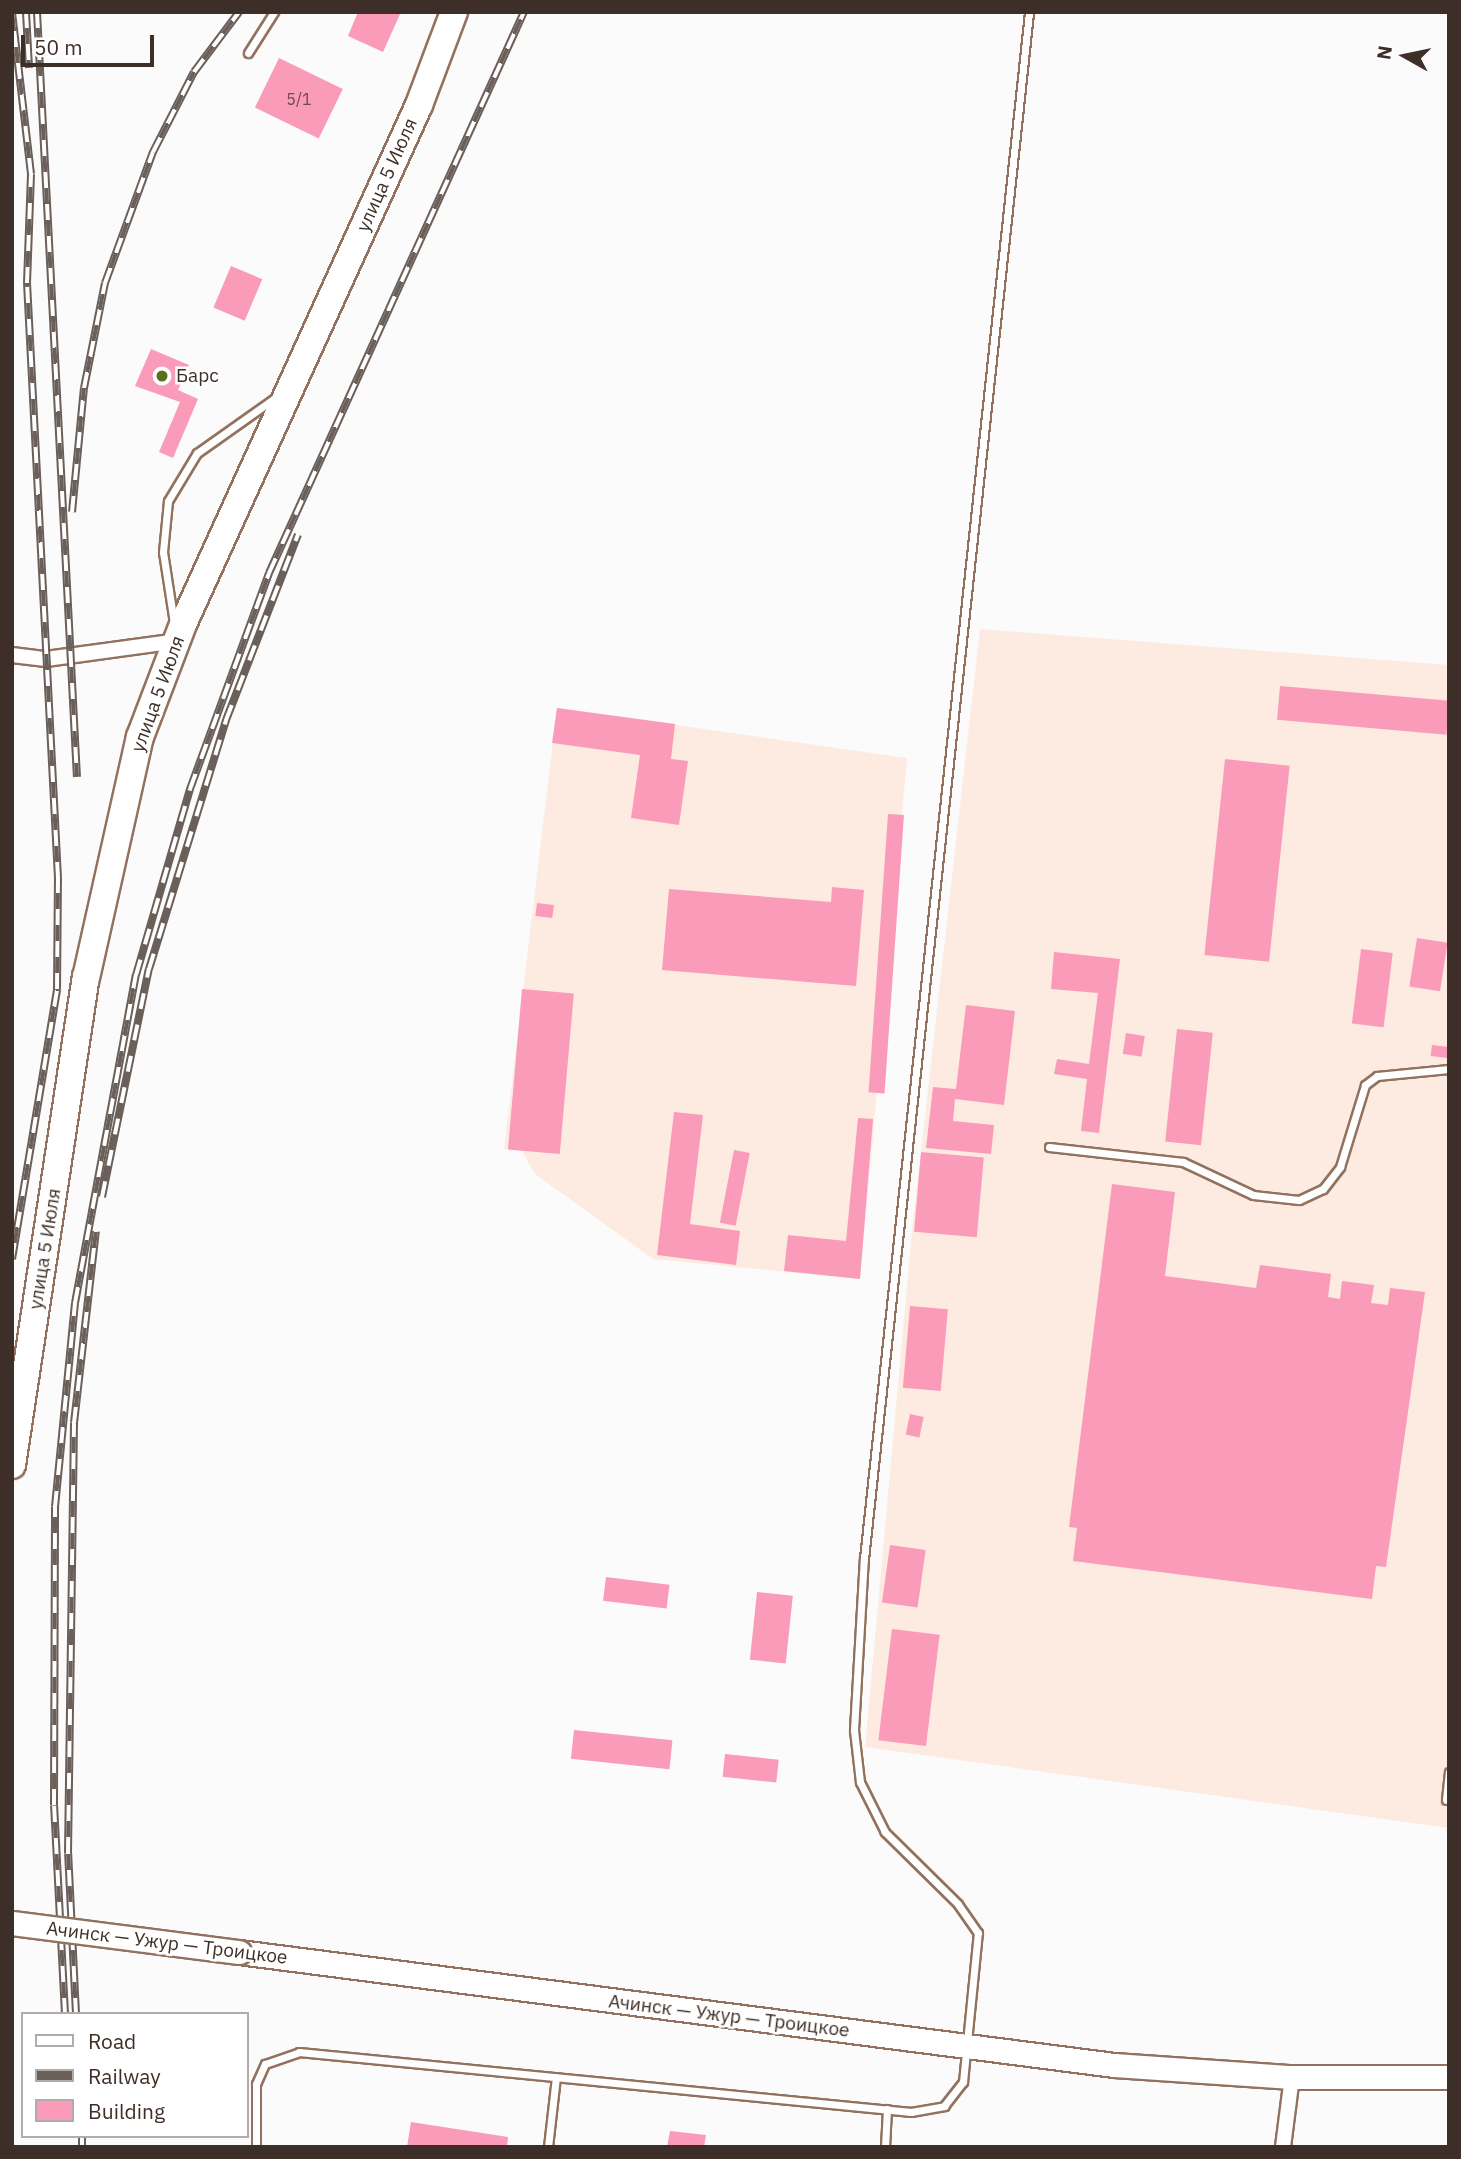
<!DOCTYPE html>
<html>
<head>
<meta charset="utf-8">
<style>
  body { margin:0 }
  #map { position:relative; width:1461px; height:2159px; overflow:hidden; background:#fbfbfb; font-family:"IBM Plex Sans",sans-serif }
  div>[style] { position:absolute }
  .built>* { inset:0; background:#fdebe1 }
  .building>* { inset:0; background:#fa9bba; transform-origin:0 0 }
  .roads { filter:drop-shadow(2px 0 #92725e) drop-shadow(-2px 0 #92725e) drop-shadow(0 2px #92725e) drop-shadow(0 -2px #92725e) }
  .lane>* { height:7px; margin:-3.5px; padding:0 3.5px; transform-origin:3.5px; border-radius:3.5px; background:#fff }
  .street>* { height:14px; margin:-7px; padding:0 7px; transform-origin:7px; border-radius:7px; background:#fff }
  .primary>* { height:23px; margin:-11.5px; padding:0 11.5px; transform-origin:11.5px; border-radius:11.5px; background:#fff }
  .highway>* { height:26px; margin:-13px; padding:0 13px; transform-origin:13px; border-radius:13px; background:#fff }
  .rail>* { height:8px; margin-top:-4px; transform-origin:0; background:repeating-linear-gradient(90deg,#fff 0 16px,#6a5f59 0 32px); box-sizing:border-box; border-block:2px solid #6a5f59 }
  .bridges { filter:drop-shadow(2px 0 #92725e) drop-shadow(-2px 0 #92725e) drop-shadow(0 2px #92725e) drop-shadow(0 -2px #92725e) }
  .primary-bridge>* { height:23px; margin:-11.5px; padding:0 11.5px; transform-origin:11.5px; border-radius:11.5px; background:#fff }
  .dots>* { width:19px; height:19px; translate:-50% -50%; box-sizing:border-box; border:4px solid #fff; border-radius:50% }
  span { translate:-50% -50%; white-space:nowrap; text-align:center; line-height:1.15; -webkit-text-stroke:5px #fff; paint-order:stroke }
  .number-label { font-size:16px; color:#6c4a4c }
  .number-label span { -webkit-text-stroke-width:0 }
  .street-label { font-size:19px; color:#3d2f27 }
  .poi-label { font-size:19px; color:#3d2f27 }
  .left { translate:0 -50%; text-align:left }
  .frame { position:absolute; inset:0; border:14px solid #3d2f27; pointer-events:none }
  .legend { position:absolute; left:21px; top:2012px; width:228px; height:126px; box-sizing:border-box; background:#fff; border:2px solid #b1aca9; margin:0; padding:9px 12px; list-style:none; font-size:21px; color:#3d2f27 }
  .legend li { display:flex; align-items:center; gap:14px; height:35px }
  .legend b { width:35px; border:2px solid #b1aca9 }
  .north { position:absolute; left:1370px; top:21px; width:70px; height:70px; -webkit-text-stroke:5px #fff; paint-order:stroke; rotate:279deg; font-size:19px; font-weight:700; line-height:28px; text-align:center; color:#3d2f27 }
  .north::after { content:''; display:block; margin:auto; width:24px; height:32px; background:#3d2f27; clip-path:polygon(50% 0,100% 100%,50% 72%,0 100%) }
  .scale { position:absolute; left:21px; top:35px; width:133px; height:32px; box-sizing:border-box; border:4px solid #3d2f27; border-top:0; padding-left:9px; font-size:21px; line-height:24px; white-space:nowrap; color:#3d2f27; -webkit-text-stroke:5px #fff; paint-order:stroke }
</style>
</head>
<body>
<div id="map">
  <div class="built">
    <div style="clip-path:polygon(980px 629px,1449px 665px,1449px 1828px,865px 1747px,912px 1231px)"></div>
    <div style="clip-path:polygon(557px 708px,907px 758px,860px 1279px,653px 1259px,535px 1174px,522px 1151px,504px 1149px)"></div>
  </div>
  <div class="building">
    <div style="clip-path:polygon(358px 12px,401px 12px,383px 52px,348px 36px)"></div>
    <div style="left:279px;top:58px;width:71px;height:55px;rotate:26deg"></div>
    <div style="left:231px;top:266px;width:34px;height:45px;rotate:23deg"></div>
    <div style="clip-path:polygon(151px 349px,189px 365px,178px 390px,198px 399px,173px 458px,159px 452px,180px 402px,135px 386px)"></div>
    <div style="left:1280px;top:686px;width:170px;height:34px;rotate:5deg"></div>
    <div style="clip-path:polygon(557px 708px,675px 724px,671px 759px,688px 761px,679px 825px,631px 818px,640px 755px,552px 743px)"></div>
    <div style="left:1225px;top:759px;width:65px;height:197px;rotate:6deg"></div>
    <div style="left:888px;top:814px;width:16px;height:279px;rotate:4deg"></div>
    <div style="clip-path:polygon(832px 887px,864px 890px,856px 986px,662px 970px,669px 889px,831px 902px)"></div>
    <div style="left:537px;top:903px;width:17px;height:13px;rotate:7deg"></div>
    <div style="left:1417px;top:938px;width:31px;height:49px;rotate:9deg"></div>
    <div style="left:1361px;top:949px;width:32px;height:75px;rotate:7deg"></div>
    <div style="clip-path:polygon(1054px 952px,1120px 959px,1099px 1133px,1081px 1131px,1087px 1079px,1054px 1074px,1057px 1059px,1089px 1064px,1098px 993px,1051px 989px)"></div>
    <div style="left:522px;top:989px;width:52px;height:161px;rotate:5deg"></div>
    <div style="clip-path:polygon(966px 1005px,1015px 1011px,1004px 1105px,955px 1099px,953px 1121px,994px 1125px,991px 1154px,926px 1148px,933px 1087px,956px 1089px)"></div>
    <div style="left:1177px;top:1029px;width:36px;height:113px;rotate:6deg"></div>
    <div style="left:1126px;top:1033px;width:19px;height:21px;rotate:9deg"></div>
    <div style="left:1432px;top:1045px;width:17px;height:11px;rotate:7deg"></div>
    <div style="clip-path:polygon(674px 1112px,703px 1115px,690px 1224px,740px 1231px,736px 1265px,657px 1255px)"></div>
    <div style="clip-path:polygon(858px 1118px,873px 1119px,860px 1279px,784px 1271px,788px 1235px,846px 1241px)"></div>
    <div style="left:734px;top:1150px;width:16px;height:74px;rotate:11deg"></div>
    <div style="left:921px;top:1152px;width:63px;height:80px;rotate:5deg"></div>
    <div style="clip-path:polygon(1112px 1184px,1175px 1192px,1165px 1276px,1256px 1288px,1260px 1265px,1331px 1274px,1328px 1297px,1340px 1299px,1342px 1281px,1374px 1285px,1371px 1303px,1388px 1305px,1390px 1288px,1425px 1292px,1386px 1567px,1376px 1566px,1372px 1599px,1073px 1561px,1077px 1528px,1069px 1527px)"></div>
    <div style="left:910px;top:1306px;width:38px;height:82px;rotate:5deg"></div>
    <div style="left:910px;top:1414px;width:14px;height:21px;rotate:12deg"></div>
    <div style="left:890px;top:1545px;width:36px;height:58px;rotate:8deg"></div>
    <div style="left:606px;top:1577px;width:64px;height:24px;rotate:7deg"></div>
    <div style="left:757px;top:1592px;width:36px;height:68px;rotate:6deg"></div>
    <div style="left:892px;top:1629px;width:48px;height:112px;rotate:7deg"></div>
    <div style="left:574px;top:1730px;width:99px;height:29px;rotate:6deg"></div>
    <div style="left:725px;top:1754px;width:54px;height:23px;rotate:6deg"></div>
    <div style="clip-path:polygon(411px 2122px,508px 2137px,507px 2147px,407px 2147px)"></div>
    <div style="clip-path:polygon(670px 2131px,706px 2135px,704px 2147px,667px 2147px)"></div>
  </div>
  <div class="roads">
    <div class="lane">
      <div style="left:248px;top:53px;width:49px;rotate:-57.6deg"></div>
      <div style="left:174px;top:623px;width:72px;rotate:-98.8deg"></div>
      <div style="left:163px;top:552px;width:51px;rotate:-84.4deg"></div>
      <div style="left:168px;top:501px;width:56px;rotate:-58.9deg"></div>
      <div style="left:197px;top:453px;width:95px;rotate:-35.2deg"></div>
      <div style="left:1049px;top:1147px;width:135px;rotate:6.4deg"></div>
      <div style="left:1183px;top:1162px;width:77px;rotate:25.2deg"></div>
      <div style="left:1253px;top:1195px;width:46px;rotate:6.2deg"></div>
      <div style="left:1299px;top:1200px;width:26px;rotate:-25deg"></div>
      <div style="left:1323px;top:1189px;width:28px;rotate:-52deg"></div>
      <div style="left:1340px;top:1167px;width:86px;rotate:-73deg"></div>
      <div style="left:1365px;top:1085px;width:15px;rotate:-37deg"></div>
      <div style="left:1377px;top:1076px;width:72px;rotate:-5.6deg"></div>
      <div style="left:1446px;top:1800px;width:28px;rotate:-84deg"></div>
      <div style="left:256px;top:2147px;width:63px;rotate:-90deg"></div>
      <div style="left:256px;top:2084px;width:22px;rotate:-66deg"></div>
      <div style="left:265px;top:2064px;width:36px;rotate:-19deg"></div>
      <div style="left:299px;top:2052px;width:615px;rotate:5.6deg"></div>
      <div style="left:911px;top:2112px;width:34px;rotate:-10deg"></div>
      <div style="left:944px;top:2106px;width:31px;rotate:-52deg"></div>
      <div style="left:963px;top:2082px;width:150px;rotate:-84.3deg"></div>
      <div style="left:978px;top:1933px;width:35px;rotate:-125deg"></div>
      <div style="left:958px;top:1904px;width:103px;rotate:-135.4deg"></div>
      <div style="left:885px;top:1832px;width:56px;rotate:-116.6deg"></div>
      <div style="left:860px;top:1782px;width:52px;rotate:-96.6deg"></div>
      <div style="left:854px;top:1730px;width:171px;rotate:-86.7deg"></div>
      <div style="left:864px;top:1559px;width:1556px;rotate:-83.91deg"></div>
      <div style="left:548px;top:2147px;width:70px;rotate:-83.5deg"></div>
      <div style="left:885px;top:2147px;width:38px;rotate:-87deg"></div>
    </div>
    <div class="street">
      <div style="left:12px;top:655px;width:34px;rotate:7deg"></div>
      <div style="left:46px;top:659px;width:132px;rotate:-7.8deg"></div>
      <div style="left:1283px;top:2147px;width:71px;rotate:-82.7deg"></div>
    </div>
    <div class="primary">
      <div style="left:239px;top:1952px;width:882px;rotate:7.36deg"></div>
      <div style="left:1114px;top:2065px;width:178px;rotate:3.9deg"></div>
      <div style="left:1292px;top:2077px;width:157px"></div>
    </div>
    <div class="highway">
      <div style="left:12px;top:1465px;width:493px;rotate:-81.4deg"></div>
      <div style="left:86px;top:978px;width:247px;rotate:-77.4deg"></div>
      <div style="left:140px;top:737px;width:123px;rotate:-69.1deg"></div>
      <div style="left:184px;top:622px;width:568px;rotate:-65.56deg"></div>
      <div style="left:419px;top:105px;width:99px;rotate:-69.4deg"></div>
    </div>
  </div>
  <div class="rail">
    <div style="left:26px;top:12px;width:56px;rotate:86.9deg"></div>
    <div style="left:37px;top:12px;width:766px;rotate:87.01deg"></div>
    <div style="left:72px;top:512px;width:125px;rotate:-84.5deg"></div>
    <div style="left:84px;top:388px;width:107px;rotate:-78.7deg"></div>
    <div style="left:105px;top:283px;width:140px;rotate:-69.9deg"></div>
    <div style="left:153px;top:152px;width:90px;rotate:-62.9deg"></div>
    <div style="left:194px;top:72px;width:75px;rotate:-53.1deg"></div>
    <div style="left:102px;top:1197px;width:233px;rotate:-78.4deg"></div>
    <div style="left:149px;top:969px;width:261px;rotate:-72.8deg"></div>
    <div style="left:226px;top:720px;width:199px;rotate:-68.8deg"></div>
    <div style="left:12px;top:1259px;width:274px;rotate:-80.5deg"></div>
    <div style="left:57px;top:989px;width:111px;rotate:-89.5deg"></div>
    <div style="left:58px;top:878px;width:596px;rotate:-92.98deg"></div>
    <div style="left:27px;top:283px;width:109px;rotate:-87.9deg"></div>
    <div style="left:31px;top:174px;width:163px;rotate:-96.7deg"></div>
    <div style="left:65px;top:2014px;width:209px;rotate:-93deg"></div>
    <div style="left:54px;top:1805px;width:298px;rotate:-89.8deg"></div>
    <div style="left:55px;top:1507px;width:205px;rotate:-84.4deg"></div>
    <div style="left:75px;top:1303px;width:334px;rotate:-79.5deg"></div>
    <div style="left:136px;top:975px;width:194px;rotate:-73.8deg"></div>
    <div style="left:190px;top:789px;width:230px;rotate:-69.9deg"></div>
    <div style="left:269px;top:573px;width:616px;rotate:-65.56deg"></div>
    <div style="left:76px;top:2014px;width:161px;rotate:-92.8deg"></div>
    <div style="left:68px;top:1853px;width:430px;rotate:-89.2deg"></div>
    <div style="left:74px;top:1423px;width:193px;rotate:-83.5deg"></div>
    <div style="left:82px;top:2136px;width:11px;rotate:90deg"></div>
  </div>
  <div class="bridges">
    <div class="primary-bridge">
      <div style="left:12px;top:1923px;width:229px;rotate:7.3deg"></div>
    </div>
  </div>
  <div class="dots">
    <div style="left:162px;top:376px;background:#586f1f"></div>
  </div>
  <div class="number-label">
    <span style="left:299px;top:99px">5/1</span>
  </div>
  <div class="street-label">
    <span style="left:387px;top:175px;rotate:-66deg">улица 5 Июля</span>
    <span style="left:158px;top:694px;rotate:-70deg">улица 5 Июля</span>
    <span style="left:45px;top:1249px;rotate:-81deg">улица 5 Июля</span>
    <span style="left:167px;top:1943px;rotate:7deg">Ачинск — Ужур — Троицкое</span>
    <span style="left:729px;top:2016px;rotate:7deg">Ачинск — Ужур — Троицкое</span>
  </div>
  <div class="poi-label">
    <span class="left" style="left:176px;top:376px">Барс</span>
  </div>
  <div class="frame"></div>
  <ul class="legend">
  <li><b style="height:9px;background:#fff"></b>Road</li>
  <li><b style="height:9px;background:#6a5f59"></b>Railway</li>
  <li><b style="height:19px;background:#fa9bba"></b>Building</li>
  </ul>
  <div class="north">N</div>
  <div class="scale">50 m</div>
</div>
</body>
</html>
